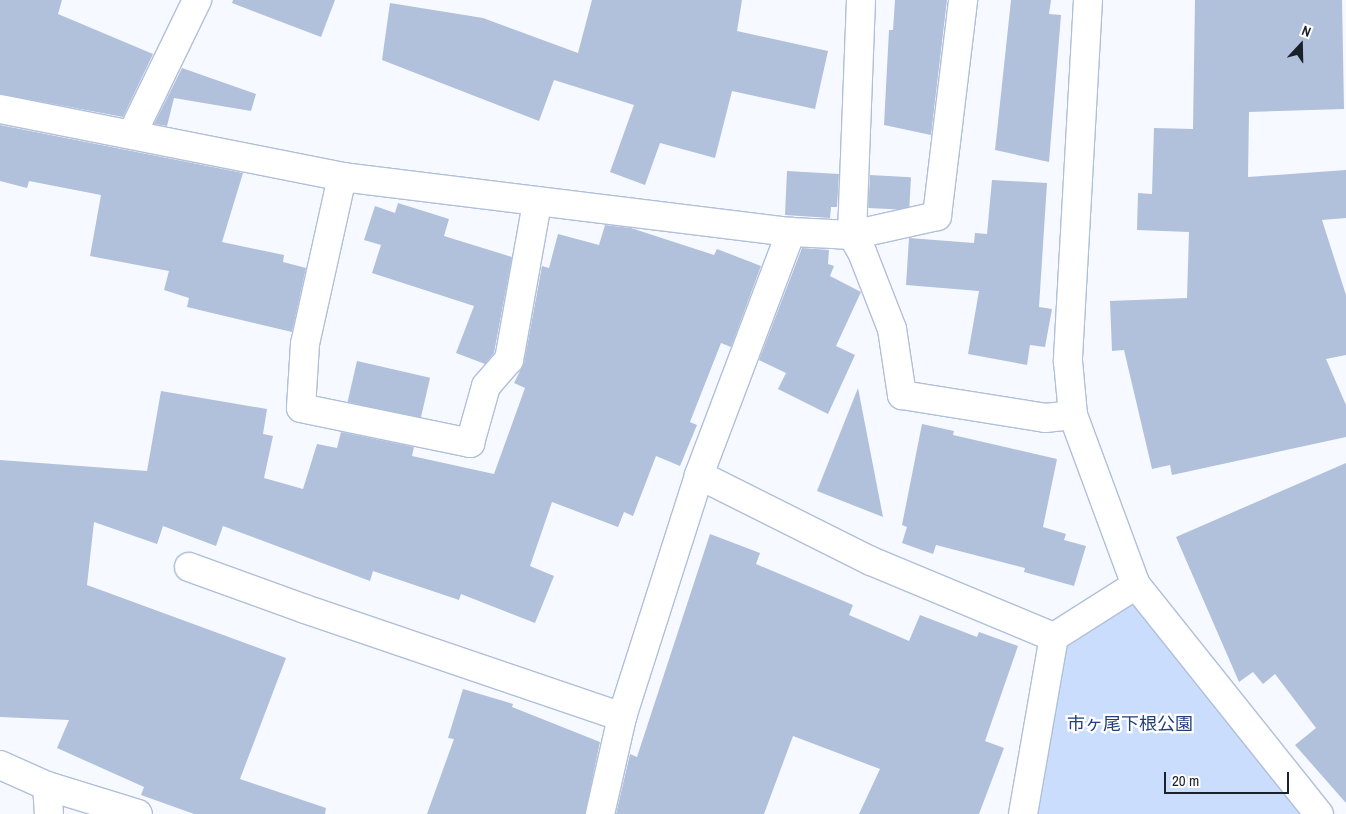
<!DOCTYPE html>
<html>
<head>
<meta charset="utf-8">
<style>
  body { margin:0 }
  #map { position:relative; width:1346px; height:814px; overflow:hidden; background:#f6f9ff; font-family:"Archivo Narrow","Noto Sans JP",sans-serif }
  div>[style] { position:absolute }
  .green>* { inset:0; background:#cbddfd }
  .building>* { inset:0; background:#b1c0db; transform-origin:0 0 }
  .roads { filter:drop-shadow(1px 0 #b0bfda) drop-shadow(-1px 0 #b0bfda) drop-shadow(0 1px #b0bfda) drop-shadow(0 -1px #b0bfda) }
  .street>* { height:28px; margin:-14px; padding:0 14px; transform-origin:14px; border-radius:14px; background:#fff }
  span { translate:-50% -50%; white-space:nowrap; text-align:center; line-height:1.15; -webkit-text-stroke:4.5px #fff; paint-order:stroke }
  .park-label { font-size:18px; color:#21417d }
  .north { position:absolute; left:1276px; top:20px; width:50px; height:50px; -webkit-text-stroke:4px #fff; paint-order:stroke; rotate:21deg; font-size:14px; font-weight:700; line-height:20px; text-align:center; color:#1b212b }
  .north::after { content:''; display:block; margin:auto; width:18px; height:22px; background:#1b212b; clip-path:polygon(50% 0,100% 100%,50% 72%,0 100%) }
  .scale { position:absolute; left:1164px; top:772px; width:125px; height:22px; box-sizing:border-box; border:2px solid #1b212b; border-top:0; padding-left:6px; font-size:15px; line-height:18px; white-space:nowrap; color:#1b212b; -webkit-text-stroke:4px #fff; paint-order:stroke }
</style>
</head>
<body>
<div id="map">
  <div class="green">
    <div style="clip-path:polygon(1136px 585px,1319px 814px,1023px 814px,1054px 637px)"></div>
  </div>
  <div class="building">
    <div style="clip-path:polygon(0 0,62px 0,58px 14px,153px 54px,123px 117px,0 94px)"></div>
    <div style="clip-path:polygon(233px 0,335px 0,321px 37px,232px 3px)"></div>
    <div style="clip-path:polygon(592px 0,742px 0,737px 31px,828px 51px,815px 109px,732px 91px,715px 158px,660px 143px,645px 185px,610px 172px,634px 105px,554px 80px,539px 121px,382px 60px,390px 3px,483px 18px,578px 53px)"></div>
    <div style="clip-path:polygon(895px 0,947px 0,931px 135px,884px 125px,889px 30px,893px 30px)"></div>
    <div style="clip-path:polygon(1011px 0,1051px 0,1049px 14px,1061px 15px,1049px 162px,995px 150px)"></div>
    <div style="clip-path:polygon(1195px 0,1342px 0,1344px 109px,1249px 112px,1248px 177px,1346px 170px,1346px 218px,1322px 220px,1346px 295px,1346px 355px,1326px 359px,1346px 405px,1346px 437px,1172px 475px,1170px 465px,1152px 469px,1124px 350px,1112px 351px,1110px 301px,1187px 298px,1189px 232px,1137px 230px,1138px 193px,1152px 194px,1154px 128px,1193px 129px)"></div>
    <div style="clip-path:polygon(182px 68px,256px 94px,251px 111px,174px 98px,167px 126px,154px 124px)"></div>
    <div style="clip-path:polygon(0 125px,243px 173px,222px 242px,284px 255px,283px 262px,306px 268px,292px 332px,187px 307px,189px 298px,164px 290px,169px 271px,90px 256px,101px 195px,29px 181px,27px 188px,0 181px)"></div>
    <div style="clip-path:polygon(787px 171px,839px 174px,837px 207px,831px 207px,830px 218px,785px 215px)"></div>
    <div style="left:870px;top:175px;width:41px;height:33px;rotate:3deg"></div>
    <div style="clip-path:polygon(992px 180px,1047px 183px,1039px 307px,1052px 309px,1045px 347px,1030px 345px,1027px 365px,968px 354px,979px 291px,906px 285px,909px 238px,974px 243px,975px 233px,987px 234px)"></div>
    <div style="clip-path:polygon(398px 203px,449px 219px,444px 236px,512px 257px,494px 353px,485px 364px,456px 353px,474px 306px,372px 273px,381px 245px,364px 240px,375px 206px,395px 213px)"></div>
    <div style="clip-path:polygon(605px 225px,631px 228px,714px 255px,717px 249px,761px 266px,731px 347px,721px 343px,690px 422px,697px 425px,680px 466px,656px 456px,633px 516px,624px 512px,618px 527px,552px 502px,530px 566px,554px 576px,535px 623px,461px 594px,459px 600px,373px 571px,370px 581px,223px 526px,216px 546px,163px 526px,157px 544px,94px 522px,87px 585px,286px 658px,240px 779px,326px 808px,325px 814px,194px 814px,141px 795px,144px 787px,57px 748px,69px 720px,0 717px,0 460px,147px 471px,161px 391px,267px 409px,263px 434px,273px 436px,264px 478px,303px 489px,317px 444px,337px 448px,341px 432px,414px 447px,412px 456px,494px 474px,525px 388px,514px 383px,524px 363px,542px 266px,549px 268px,558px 234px,599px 245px)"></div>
    <div style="clip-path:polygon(802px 248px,829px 250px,828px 264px,834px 266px,830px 276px,861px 292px,836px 346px,855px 355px,828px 414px,778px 389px,786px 373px,759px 360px)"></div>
    <div style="left:357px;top:361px;width:75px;height:42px;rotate:13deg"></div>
    <div style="clip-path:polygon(858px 388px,883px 517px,817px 491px)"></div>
    <div style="clip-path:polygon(922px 424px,954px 431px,953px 435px,1057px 459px,1043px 527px,1066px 534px,1064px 540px,1086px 546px,1074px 586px,1024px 572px,1025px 568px,936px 545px,933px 554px,902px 543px,907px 527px,902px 525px)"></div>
    <div style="clip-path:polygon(1346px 463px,1346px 803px,1295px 745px,1316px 728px,1275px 674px,1263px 684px,1253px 672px,1239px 682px,1176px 537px)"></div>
    <div style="clip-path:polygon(710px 534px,760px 553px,756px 564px,853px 605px,849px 615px,909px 641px,920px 615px,977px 637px,979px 632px,1018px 646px,985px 741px,1004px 748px,979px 814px,859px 814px,880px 769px,793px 736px,764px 814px,616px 814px,630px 754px,637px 757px)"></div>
    <div style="clip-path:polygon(463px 689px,513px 704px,512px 707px,600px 742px,585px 814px,427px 814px,454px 739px,448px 738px)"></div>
  </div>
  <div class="roads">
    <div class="street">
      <div style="left:861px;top:0;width:235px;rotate:92.2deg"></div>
      <div style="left:852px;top:235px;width:87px;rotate:-12.6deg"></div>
      <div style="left:937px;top:216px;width:218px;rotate:-83.1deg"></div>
      <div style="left:1088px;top:0;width:362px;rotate:93.2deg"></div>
      <div style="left:1068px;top:361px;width:54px;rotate:84.7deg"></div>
      <div style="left:1073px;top:415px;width:181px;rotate:69.7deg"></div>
      <div style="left:1136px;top:585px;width:293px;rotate:51.4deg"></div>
      <div style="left:0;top:109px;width:349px;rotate:11.2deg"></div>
      <div style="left:342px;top:177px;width:452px;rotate:7deg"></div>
      <div style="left:791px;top:232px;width:61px;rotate:2.8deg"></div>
      <div style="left:852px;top:235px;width:20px;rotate:60deg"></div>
      <div style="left:862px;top:252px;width:83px;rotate:68.7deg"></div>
      <div style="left:892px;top:329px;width:67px;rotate:81.4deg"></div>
      <div style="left:902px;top:395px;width:145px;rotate:9.1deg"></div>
      <div style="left:1045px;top:418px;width:28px;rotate:-6deg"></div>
      <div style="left:132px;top:134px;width:149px;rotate:-64.1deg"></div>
      <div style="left:342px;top:177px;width:171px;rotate:102.5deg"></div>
      <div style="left:305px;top:344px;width:64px;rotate:93.6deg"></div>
      <div style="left:301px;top:408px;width:173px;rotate:11.7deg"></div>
      <div style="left:470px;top:443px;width:59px;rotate:-74.3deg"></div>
      <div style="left:486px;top:386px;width:35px;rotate:-49deg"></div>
      <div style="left:509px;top:360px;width:159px;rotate:-79.9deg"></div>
      <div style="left:699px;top:475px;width:192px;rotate:26.6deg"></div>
      <div style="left:871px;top:561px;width:198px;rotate:22.6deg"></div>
      <div style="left:189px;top:567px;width:123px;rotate:19.9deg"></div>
      <div style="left:305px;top:609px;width:335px;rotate:18.8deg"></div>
      <div style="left:0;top:765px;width:51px;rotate:24.1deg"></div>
      <div style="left:47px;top:786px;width:95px;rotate:17.1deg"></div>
      <div style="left:47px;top:786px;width:28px;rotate:86deg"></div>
      <div style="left:600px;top:814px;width:99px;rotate:-77.2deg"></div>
      <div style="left:622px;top:717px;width:254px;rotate:-72.3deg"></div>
      <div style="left:699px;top:475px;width:260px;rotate:-69.3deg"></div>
      <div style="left:1023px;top:814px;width:180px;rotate:-80.1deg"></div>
      <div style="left:1054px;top:637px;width:97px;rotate:-32.4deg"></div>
    </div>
  </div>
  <div class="park-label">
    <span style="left:1130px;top:724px">市ヶ尾下根公園</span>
  </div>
  <div class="north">N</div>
  <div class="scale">20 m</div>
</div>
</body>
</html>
